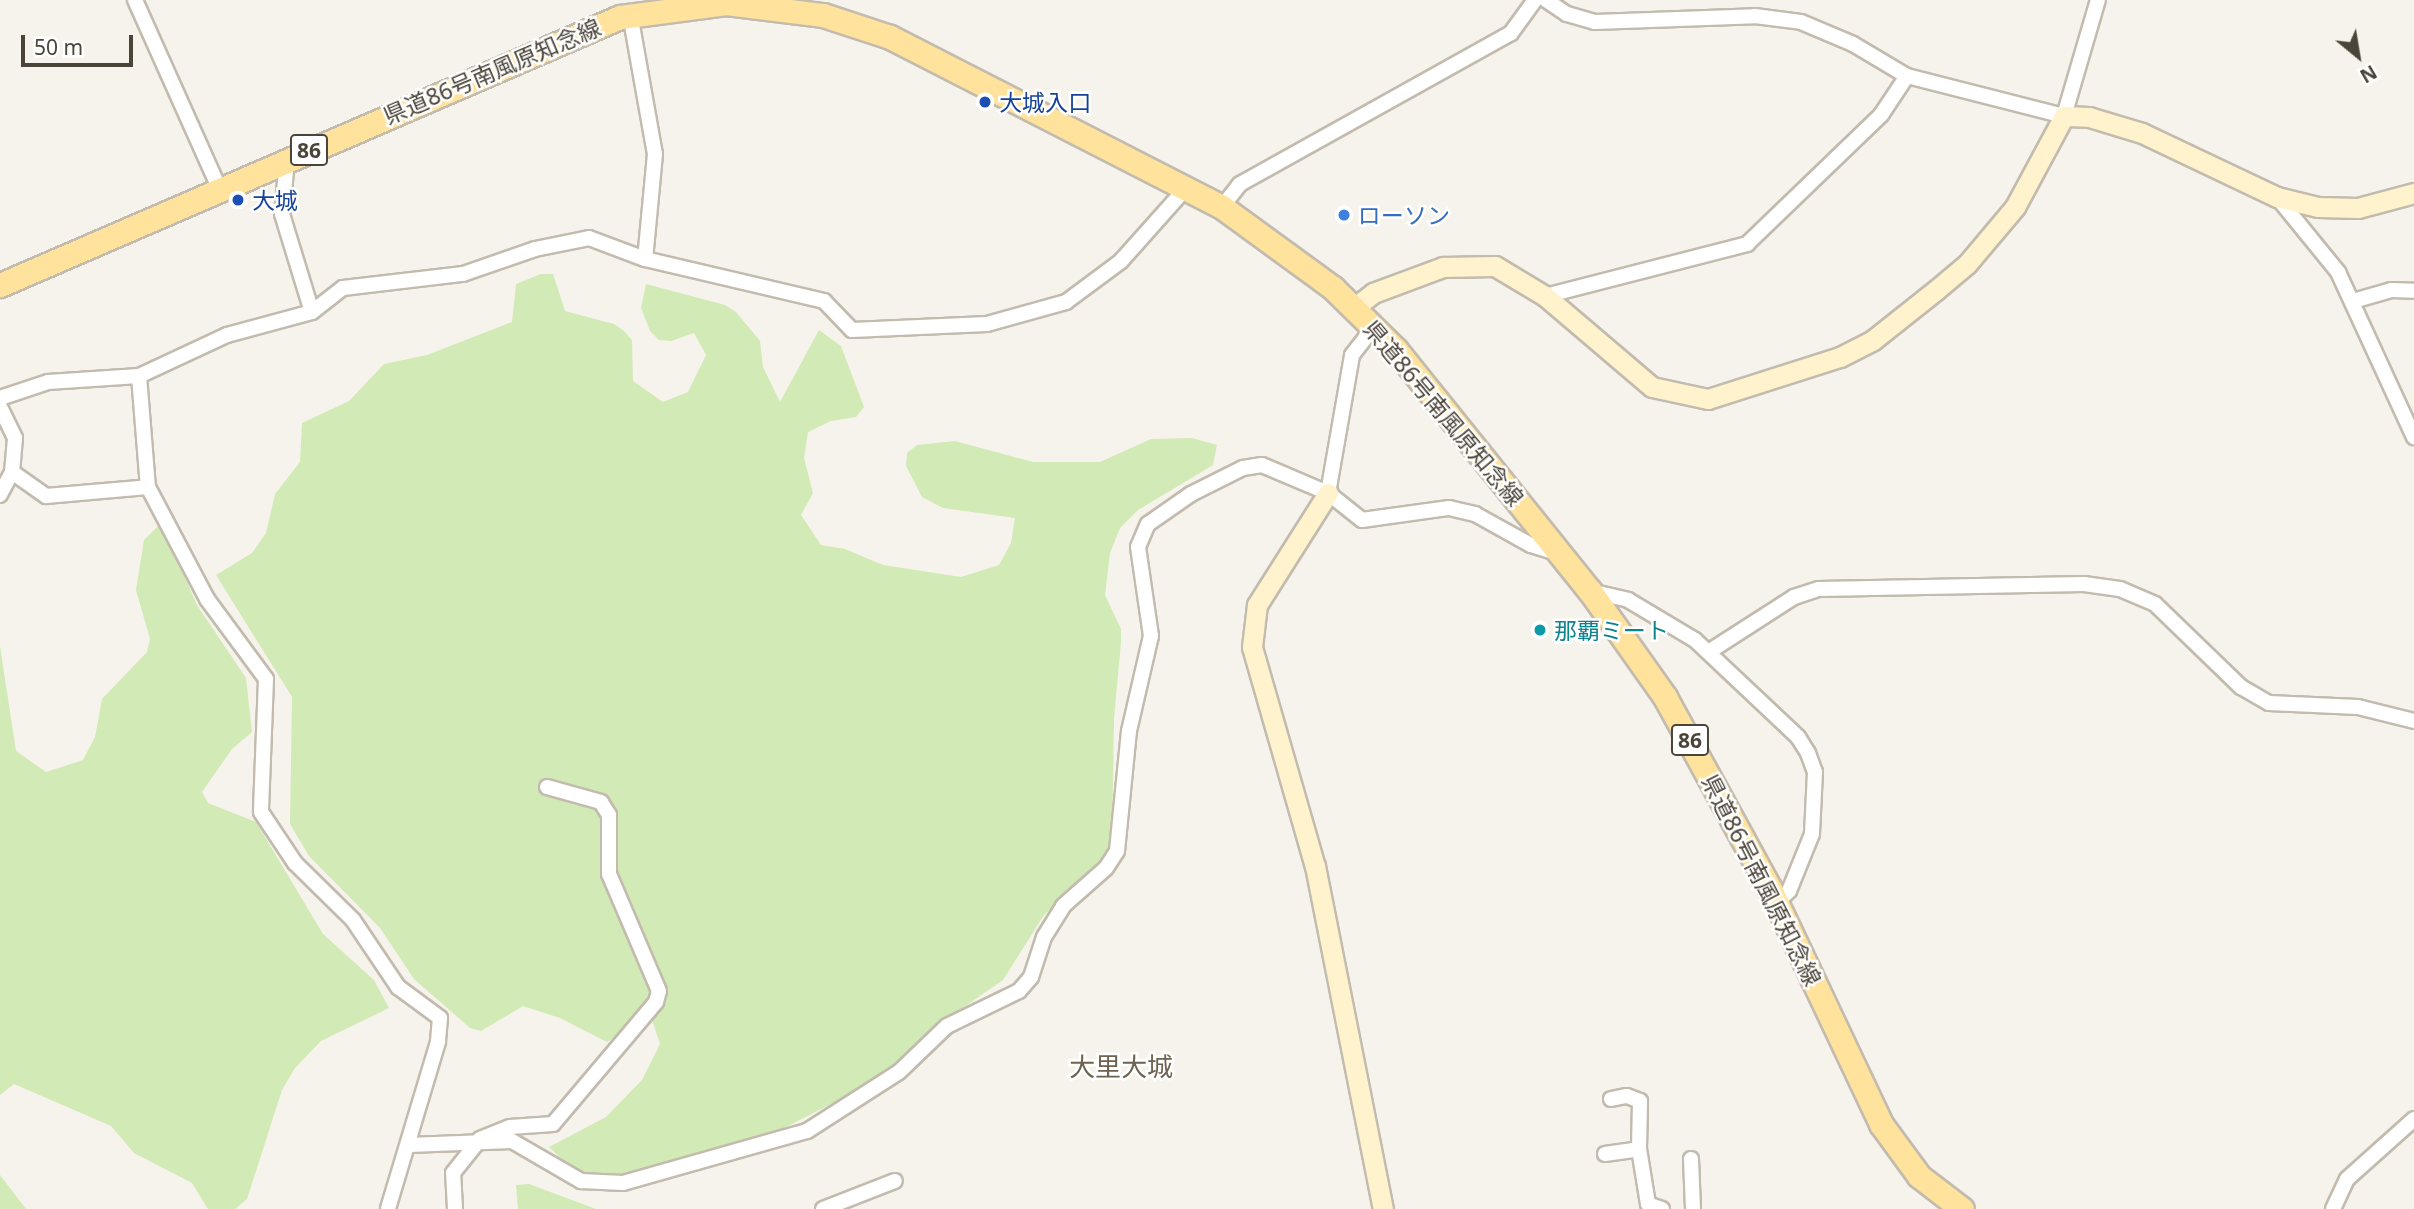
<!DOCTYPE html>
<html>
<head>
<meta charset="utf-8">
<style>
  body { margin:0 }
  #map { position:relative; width:2414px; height:1209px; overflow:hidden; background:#f6f3ec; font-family:"Noto Sans","Noto Sans JP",sans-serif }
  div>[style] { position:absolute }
  .green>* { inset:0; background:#d2eab5 }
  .roads { filter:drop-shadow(2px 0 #c2bbae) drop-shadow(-2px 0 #c2bbae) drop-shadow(0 2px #c2bbae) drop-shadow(0 -2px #c2bbae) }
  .street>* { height:14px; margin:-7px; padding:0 7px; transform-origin:7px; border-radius:7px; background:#fff }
  .secondary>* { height:19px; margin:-9.5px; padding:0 9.5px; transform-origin:9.5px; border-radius:9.5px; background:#fff3cd }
  .primary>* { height:23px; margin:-11.5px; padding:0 11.5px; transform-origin:11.5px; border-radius:11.5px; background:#ffe39c }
  .dots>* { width:19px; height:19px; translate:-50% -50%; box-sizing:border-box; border:4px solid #fff; border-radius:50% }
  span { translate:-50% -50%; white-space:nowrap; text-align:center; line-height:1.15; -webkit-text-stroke:5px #fff; paint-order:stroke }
  .shield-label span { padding:2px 5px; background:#fff; border:2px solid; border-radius:5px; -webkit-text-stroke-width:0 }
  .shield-label { font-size:21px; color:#4b4439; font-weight:700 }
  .street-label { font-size:23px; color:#4b4439 }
  .transit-label { font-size:23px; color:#164399 }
  .left { translate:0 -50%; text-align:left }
  .shop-label { font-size:23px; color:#366cbe }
  .culture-label { font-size:23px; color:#0d838f }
  .quarter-label { font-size:26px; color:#6e6250 }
  .north { position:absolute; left:2323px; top:21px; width:70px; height:70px; -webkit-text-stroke:5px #fff; paint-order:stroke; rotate:150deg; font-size:19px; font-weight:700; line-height:28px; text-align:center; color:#4b4439 }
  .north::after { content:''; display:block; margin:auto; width:24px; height:32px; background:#4b4439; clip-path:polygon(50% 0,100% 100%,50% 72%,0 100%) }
  .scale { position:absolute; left:21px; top:35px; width:112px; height:32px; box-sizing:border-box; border:4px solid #4b4439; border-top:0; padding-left:9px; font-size:21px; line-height:24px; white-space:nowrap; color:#4b4439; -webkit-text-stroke:5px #fff; paint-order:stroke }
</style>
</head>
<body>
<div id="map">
  <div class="green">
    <div style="clip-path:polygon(541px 274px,553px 274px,565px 311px,614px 324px,624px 331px,632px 340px,633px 381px,663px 402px,688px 392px,706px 355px,694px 333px,671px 341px,659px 340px,650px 331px,641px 308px,646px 284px,725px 305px,736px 312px,760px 341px,763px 367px,780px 402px,819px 330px,841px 346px,864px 407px,856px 417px,831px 421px,808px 432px,804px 458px,813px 493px,801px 515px,821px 545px,845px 549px,883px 565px,961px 577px,999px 565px,1011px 543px,1015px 518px,943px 508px,922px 497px,906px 466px,907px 453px,917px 445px,955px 441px,1033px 462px,1100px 462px,1151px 439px,1192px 438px,1217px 445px,1213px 465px,1138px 510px,1120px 528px,1110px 553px,1105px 595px,1121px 629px,1121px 642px,1114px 719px,1112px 842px,1099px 863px,1044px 915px,1003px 980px,941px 1023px,884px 1077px,745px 1148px,597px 1181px,572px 1169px,549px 1147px,606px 1117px,642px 1080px,660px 1044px,652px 1020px,638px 1021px,607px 1042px,560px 1018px,523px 1006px,481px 1031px,470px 1028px,414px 979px,380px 928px,309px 856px,290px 824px,292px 697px,216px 575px,252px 553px,266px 533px,275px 494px,300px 462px,302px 423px,349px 401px,384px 364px,427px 355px,512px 322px,516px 284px)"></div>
    <div style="clip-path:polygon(161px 523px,197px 605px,246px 678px,252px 732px,232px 749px,202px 792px,208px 803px,256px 822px,323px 934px,374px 980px,389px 1008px,321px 1041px,295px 1068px,282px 1090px,247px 1199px,235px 1209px,208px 1209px,192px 1183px,134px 1153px,111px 1126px,14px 1084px,0 1095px,0 646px,16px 751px,46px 772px,83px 760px,95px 737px,102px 699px,147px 652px,150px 639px,136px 590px,144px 540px)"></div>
    <div style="clip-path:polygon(0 1175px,26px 1209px,0 1209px)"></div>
    <div style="clip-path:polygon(529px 1184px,596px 1209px,518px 1209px,516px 1185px)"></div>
  </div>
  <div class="roads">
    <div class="street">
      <div style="left:135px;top:0;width:208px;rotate:65.9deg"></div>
      <div style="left:1546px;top:0;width:25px;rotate:34deg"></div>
      <div style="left:1567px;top:14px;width:29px;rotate:16deg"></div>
      <div style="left:1595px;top:22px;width:160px;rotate:-2.1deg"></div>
      <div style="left:1755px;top:16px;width:46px;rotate:7.4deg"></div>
      <div style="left:1801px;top:22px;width:56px;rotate:22.9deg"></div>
      <div style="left:1853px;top:44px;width:63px;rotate:30.7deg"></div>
      <div style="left:1907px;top:76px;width:162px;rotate:14.3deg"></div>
      <div style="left:2064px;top:116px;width:121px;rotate:-73.7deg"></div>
      <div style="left:630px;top:14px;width:142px;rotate:79.9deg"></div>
      <div style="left:655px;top:154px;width:105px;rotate:95.4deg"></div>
      <div style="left:287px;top:160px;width:54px;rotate:95.3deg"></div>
      <div style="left:282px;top:214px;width:102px;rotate:73deg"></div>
      <div style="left:2277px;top:197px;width:97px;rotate:50.9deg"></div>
      <div style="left:2338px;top:272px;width:182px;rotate:65.3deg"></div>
      <div style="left:1222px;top:207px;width:29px;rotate:-52deg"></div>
      <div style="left:1240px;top:184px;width:310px;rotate:-29.1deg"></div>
      <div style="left:1511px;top:33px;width:41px;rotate:-54deg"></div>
      <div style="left:1545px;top:296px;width:209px;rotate:-14.4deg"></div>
      <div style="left:1747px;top:244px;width:186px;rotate:-43.9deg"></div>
      <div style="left:1881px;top:115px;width:47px;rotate:-56.3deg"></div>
      <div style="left:2353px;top:301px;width:40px;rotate:-16deg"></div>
      <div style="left:2391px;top:290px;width:23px;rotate:2deg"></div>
      <div style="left:139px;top:376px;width:111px;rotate:85.4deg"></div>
      <div style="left:148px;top:487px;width:127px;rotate:62.2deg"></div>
      <div style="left:207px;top:599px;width:99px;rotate:53.6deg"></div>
      <div style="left:266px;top:679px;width:133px;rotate:92.2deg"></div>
      <div style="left:261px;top:812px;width:61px;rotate:56.3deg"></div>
      <div style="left:295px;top:863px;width:81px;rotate:44.5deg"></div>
      <div style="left:353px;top:920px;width:81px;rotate:56.1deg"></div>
      <div style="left:398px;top:987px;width:52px;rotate:36.4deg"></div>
      <div style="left:440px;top:1018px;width:24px;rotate:95deg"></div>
      <div style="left:438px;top:1042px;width:174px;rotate:106.7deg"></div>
      <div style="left:0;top:398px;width:51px;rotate:-18.4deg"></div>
      <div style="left:48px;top:382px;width:91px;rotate:-3.8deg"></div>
      <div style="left:139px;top:376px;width:97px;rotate:-25deg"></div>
      <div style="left:227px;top:335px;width:88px;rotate:-15.1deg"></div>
      <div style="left:312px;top:312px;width:39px;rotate:-38deg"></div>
      <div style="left:343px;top:288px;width:121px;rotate:-6.7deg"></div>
      <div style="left:463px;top:274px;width:76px;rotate:-19.1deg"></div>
      <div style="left:535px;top:249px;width:55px;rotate:-11.5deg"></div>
      <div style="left:589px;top:238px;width:60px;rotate:20.6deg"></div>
      <div style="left:645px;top:259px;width:184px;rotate:13.2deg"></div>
      <div style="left:824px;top:301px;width:40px;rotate:46deg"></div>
      <div style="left:852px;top:330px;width:135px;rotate:-2.5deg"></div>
      <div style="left:987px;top:324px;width:82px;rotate:-15.6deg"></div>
      <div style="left:1066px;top:302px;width:69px;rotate:-36.7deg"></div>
      <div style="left:1121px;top:261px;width:98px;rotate:-48.3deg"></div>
      <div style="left:0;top:407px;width:34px;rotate:64deg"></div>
      <div style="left:15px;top:438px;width:34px;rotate:95deg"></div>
      <div style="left:12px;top:472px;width:26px;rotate:118deg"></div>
      <div style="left:12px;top:472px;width:42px;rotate:35.2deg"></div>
      <div style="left:46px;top:496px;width:102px;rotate:-5deg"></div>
      <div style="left:1328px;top:493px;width:140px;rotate:-80.1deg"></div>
      <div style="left:1352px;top:355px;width:34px;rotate:-52deg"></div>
      <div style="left:1590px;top:591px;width:39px;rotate:13deg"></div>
      <div style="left:1628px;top:600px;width:78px;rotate:30.8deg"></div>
      <div style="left:1695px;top:640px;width:141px;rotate:43.3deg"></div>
      <div style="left:1798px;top:737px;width:19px;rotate:58deg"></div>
      <div style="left:1808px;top:753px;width:20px;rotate:70deg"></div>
      <div style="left:1815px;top:772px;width:62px;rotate:92.8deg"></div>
      <div style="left:1812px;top:834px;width:61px;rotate:112deg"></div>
      <div style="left:1789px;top:891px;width:18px;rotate:137deg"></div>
      <div style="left:1710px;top:651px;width:100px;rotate:-32.7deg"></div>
      <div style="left:1794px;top:597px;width:26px;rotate:-18deg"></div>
      <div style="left:1819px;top:589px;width:265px;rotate:-1.1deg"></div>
      <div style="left:2084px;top:584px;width:36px;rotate:8deg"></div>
      <div style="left:2120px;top:589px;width:38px;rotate:23deg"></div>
      <div style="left:2155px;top:604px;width:120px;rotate:44deg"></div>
      <div style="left:2241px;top:687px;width:32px;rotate:30deg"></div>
      <div style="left:2269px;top:703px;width:89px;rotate:2.6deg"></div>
      <div style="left:2358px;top:707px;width:58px;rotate:14deg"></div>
      <div style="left:1611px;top:1099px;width:16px;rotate:-11deg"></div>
      <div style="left:1627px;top:1096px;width:14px;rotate:21deg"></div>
      <div style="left:1640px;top:1101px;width:48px;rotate:91.2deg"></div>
      <div style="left:1639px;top:1149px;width:56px;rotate:80.7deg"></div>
      <div style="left:1648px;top:1204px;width:15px;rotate:20deg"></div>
      <div style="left:409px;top:1145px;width:103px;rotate:-2.2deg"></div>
      <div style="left:512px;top:1141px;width:80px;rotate:30.1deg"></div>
      <div style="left:581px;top:1181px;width:42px;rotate:2.7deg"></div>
      <div style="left:623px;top:1183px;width:191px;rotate:-15.8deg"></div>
      <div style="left:807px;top:1131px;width:109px;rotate:-32.7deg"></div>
      <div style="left:899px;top:1072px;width:66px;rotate:-43.8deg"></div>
      <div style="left:947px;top:1026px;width:80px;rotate:-25.9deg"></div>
      <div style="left:1019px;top:991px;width:18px;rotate:-49deg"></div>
      <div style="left:1031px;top:977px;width:42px;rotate:-72deg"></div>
      <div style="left:1044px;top:937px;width:36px;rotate:-58deg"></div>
      <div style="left:1063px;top:906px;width:57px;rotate:-41.5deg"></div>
      <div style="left:1106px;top:868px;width:20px;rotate:-57deg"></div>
      <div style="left:1117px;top:851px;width:121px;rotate:-84.3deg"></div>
      <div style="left:1129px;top:731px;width:98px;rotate:-77deg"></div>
      <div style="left:1151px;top:636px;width:90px;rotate:-98.3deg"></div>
      <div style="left:1138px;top:547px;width:25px;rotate:-67deg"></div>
      <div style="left:1148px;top:524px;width:52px;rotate:-34.9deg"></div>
      <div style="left:1191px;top:494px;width:58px;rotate:-26.6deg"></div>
      <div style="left:1243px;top:468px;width:19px;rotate:-9deg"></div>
      <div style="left:1262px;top:465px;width:72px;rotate:23deg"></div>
      <div style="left:1328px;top:493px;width:43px;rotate:38.5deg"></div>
      <div style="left:1362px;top:520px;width:88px;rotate:-7.9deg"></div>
      <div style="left:1449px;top:508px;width:27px;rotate:13deg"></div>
      <div style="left:1475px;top:514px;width:64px;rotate:29deg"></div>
      <div style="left:1531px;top:545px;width:28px;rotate:17deg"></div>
      <div style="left:1605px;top:1154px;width:34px;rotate:-8deg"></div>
      <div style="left:1691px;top:1159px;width:50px;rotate:87.7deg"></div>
      <div style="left:455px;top:1209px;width:36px;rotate:-93deg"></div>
      <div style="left:453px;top:1173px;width:43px;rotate:-51.5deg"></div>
      <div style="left:480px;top:1139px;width:32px;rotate:-22deg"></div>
      <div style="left:510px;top:1127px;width:43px;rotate:-4deg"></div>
      <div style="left:553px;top:1124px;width:160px;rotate:-49.8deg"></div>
      <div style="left:656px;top:1002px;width:11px;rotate:-75deg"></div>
      <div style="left:659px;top:991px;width:127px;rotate:-113.1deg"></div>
      <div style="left:609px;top:874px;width:59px;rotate:-90deg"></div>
      <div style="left:609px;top:815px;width:15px;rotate:-122deg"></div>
      <div style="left:601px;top:802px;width:56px;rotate:-164.5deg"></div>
      <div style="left:823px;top:1209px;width:77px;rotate:-21.3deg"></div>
      <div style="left:2333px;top:1209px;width:33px;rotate:-65deg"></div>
      <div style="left:2347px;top:1179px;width:90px;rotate:-41.8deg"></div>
    </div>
    <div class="secondary">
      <div style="left:1354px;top:308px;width:24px;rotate:-38deg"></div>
      <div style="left:1373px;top:293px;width:75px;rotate:-20.4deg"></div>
      <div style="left:1443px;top:267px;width:52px;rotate:-1.1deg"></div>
      <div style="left:1495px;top:266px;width:58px;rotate:31deg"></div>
      <div style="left:1545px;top:296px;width:140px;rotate:40.4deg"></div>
      <div style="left:1652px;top:387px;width:57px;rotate:12.1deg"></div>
      <div style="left:1708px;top:399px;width:139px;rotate:-17.7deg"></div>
      <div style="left:1840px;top:357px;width:37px;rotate:-27deg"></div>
      <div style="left:1873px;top:340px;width:80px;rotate:-38.4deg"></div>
      <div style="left:1936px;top:290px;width:40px;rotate:-40deg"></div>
      <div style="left:1967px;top:264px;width:75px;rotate:-49.9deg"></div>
      <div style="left:2015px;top:207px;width:103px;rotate:-61.7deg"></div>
      <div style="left:2064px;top:116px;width:25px;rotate:2deg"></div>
      <div style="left:2089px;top:117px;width:55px;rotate:16.8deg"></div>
      <div style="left:2142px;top:133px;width:149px;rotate:25.4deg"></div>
      <div style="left:2277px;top:197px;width:42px;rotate:13.7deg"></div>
      <div style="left:2318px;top:207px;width:40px;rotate:1.4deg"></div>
      <div style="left:2358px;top:208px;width:58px;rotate:-15deg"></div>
      <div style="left:1328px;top:493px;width:133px;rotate:122.4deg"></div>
      <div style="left:1257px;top:605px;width:42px;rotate:96.8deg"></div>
      <div style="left:1252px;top:647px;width:228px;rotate:74deg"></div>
      <div style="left:1315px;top:866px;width:350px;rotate:78.8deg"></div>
    </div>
    <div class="primary">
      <div style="left:0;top:285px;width:675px;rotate:-23.38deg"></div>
      <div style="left:620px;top:17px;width:107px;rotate:-7.5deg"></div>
      <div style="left:726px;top:3px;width:98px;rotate:7.1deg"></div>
      <div style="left:823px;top:15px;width:71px;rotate:18.2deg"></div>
      <div style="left:890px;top:37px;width:373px;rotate:27.1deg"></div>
      <div style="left:1222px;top:207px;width:137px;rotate:36.1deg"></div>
      <div style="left:1333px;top:288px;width:88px;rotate:44.5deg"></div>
      <div style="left:1396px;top:350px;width:309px;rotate:51.2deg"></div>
      <div style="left:1590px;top:591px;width:130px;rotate:54.7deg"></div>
      <div style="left:1665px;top:697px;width:219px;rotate:61.3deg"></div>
      <div style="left:1770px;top:889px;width:260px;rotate:64.7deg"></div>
      <div style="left:1881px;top:1124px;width:64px;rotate:53.8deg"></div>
      <div style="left:1919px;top:1176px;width:54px;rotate:37.5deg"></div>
    </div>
  </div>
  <div class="dots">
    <div style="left:985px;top:102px;background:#1a4fb4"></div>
    <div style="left:238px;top:200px;background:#1a4fb4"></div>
    <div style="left:1344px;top:215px;background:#3f7fe0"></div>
    <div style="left:1540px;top:630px;background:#0f9aa8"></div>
  </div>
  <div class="shield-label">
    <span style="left:309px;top:150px">86</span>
    <span style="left:1690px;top:740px">86</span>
  </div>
  <div class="street-label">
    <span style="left:492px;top:71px;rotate:-23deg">県道86号南風原知念線</span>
    <span style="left:1444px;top:413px;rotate:50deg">県道86号南風原知念線</span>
    <span style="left:1762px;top:880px;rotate:63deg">県道86号南風原知念線</span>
  </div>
  <div class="transit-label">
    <span class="left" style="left:999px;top:102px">大城入口</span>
    <span class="left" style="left:252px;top:200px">大城</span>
  </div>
  <div class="shop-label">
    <span class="left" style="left:1358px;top:215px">ローソン</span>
  </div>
  <div class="culture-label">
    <span class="left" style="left:1554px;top:630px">那覇ミート</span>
  </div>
  <div class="quarter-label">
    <span style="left:1121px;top:1067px">大里大城</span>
  </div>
  <div class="north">N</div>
  <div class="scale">50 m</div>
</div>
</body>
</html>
